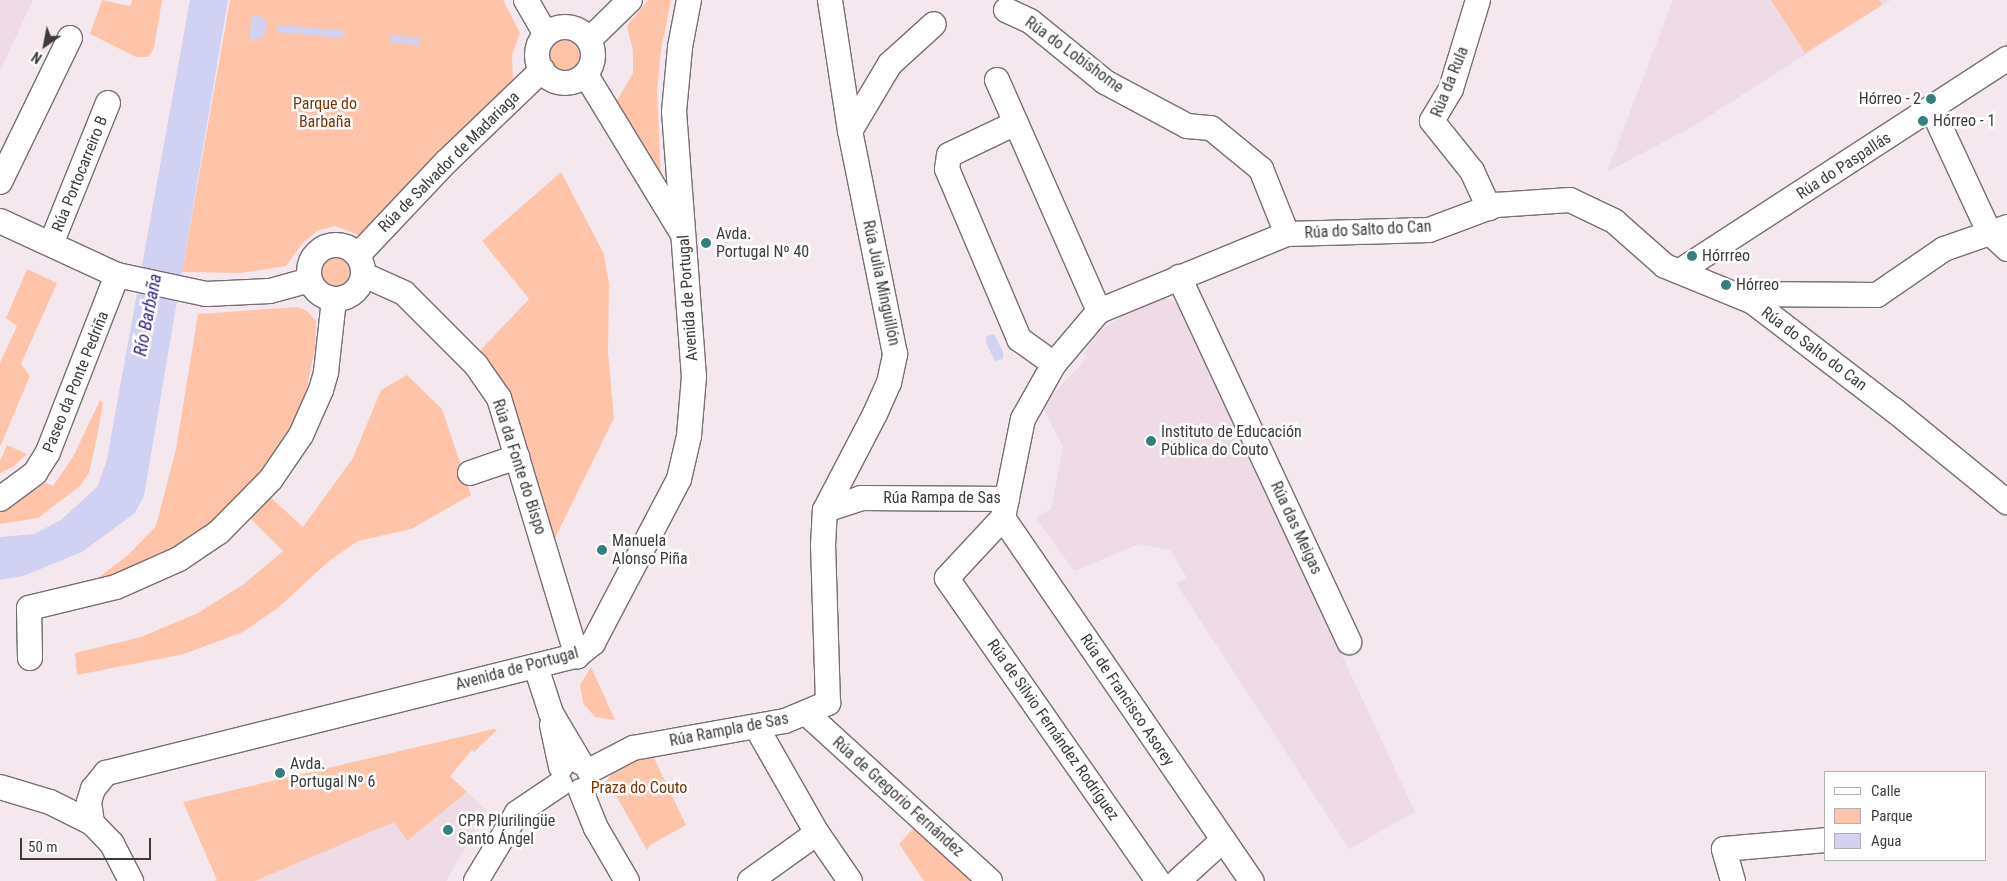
<!DOCTYPE html>
<html>
<head>
<meta charset="utf-8">
<style>
  body { margin:0 }
  #map { position:relative; width:2007px; height:881px; overflow:hidden; background:#f4e8ee; font-family:"Roboto Condensed",sans-serif }
  div>[style] { position:absolute }
  .built>* { inset:0; background:#eedbe5 }
  .green>* { inset:0; background:#fdc4a9 }
  .round { border-radius:50% }
  .water>* { inset:0; background:#d1d1f3; transform-origin:0 0 }
  .roads { filter:drop-shadow(1px 0 #786e73) drop-shadow(-1px 0 #786e73) drop-shadow(0 1px #786e73) drop-shadow(0 -1px #786e73) }
  .minor>* { height:24px; margin:-12px; padding:0 12px; transform-origin:12px; border-radius:12px; background:#fff }
  .minor>.ring { margin:-12px; padding:0; box-sizing:content-box; background:none; border:24px solid #fff; border-radius:50% }
  .dots>* { width:14px; height:14px; translate:-50% -50%; box-sizing:border-box; border:2px solid #fff; border-radius:50% }
  span { translate:-50% -50%; white-space:nowrap; text-align:center; line-height:1.15; -webkit-text-stroke:5px #fff; paint-order:stroke }
  .street-label { font-size:16px; color:#3f3b3d }
  .poi-label { font-size:16px; color:#3f3b3d }
  .right { translate:-100% -50%; text-align:right }
  .left { translate:0 -50%; text-align:left }
  .park-label { font-size:16px; color:#7d3200 }
  .water-label { font-size:18px; color:#341f7c; font-style:italic }
  .legend { position:absolute; left:1824px; top:771px; width:162px; height:90px; box-sizing:border-box; background:#fff; border:1px solid #b2b1b1; margin:0; padding:6px 9px; list-style:none; font-size:15px; color:#3f3b3d }
  .legend li { display:flex; align-items:center; gap:10px; height:25px }
  .legend b { width:25px; border:1px solid #b2b1b1 }
  .north { position:absolute; left:20px; top:20px; width:50px; height:50px; -webkit-text-stroke:4px #fff; paint-order:stroke; rotate:213deg; font-size:14px; font-weight:700; line-height:20px; text-align:center; color:#3f3b3d }
  .north::after { content:''; display:block; margin:auto; width:18px; height:22px; background:#3f3b3d; clip-path:polygon(50% 0,100% 100%,50% 72%,0 100%) }
  .scale { position:absolute; left:20px; top:838px; width:131px; height:22px; box-sizing:border-box; border:2px solid #3f3b3d; border-top:0; padding-left:6px; font-size:15px; line-height:18px; white-space:nowrap; color:#3f3b3d; -webkit-text-stroke:4px #fff; paint-order:stroke }
</style>
</head>
<body>
<div id="map">
  <div class="built">
    <div style="clip-path:polygon(0 0,33px 0,0 71px)"></div>
    <div style="clip-path:polygon(1673px 0,1891px 0,1692px 127px,1607px 172px)"></div>
    <div style="clip-path:polygon(1164px 297px,1178px 303px,1415px 812px,1349px 849px,1176px 583px,1187px 578px,1170px 550px,1139px 544px,1074px 571px,1036px 518px,1051px 509px,1063px 447px,1042px 406px,1088px 357px,1083px 354px,1095px 336px,1129px 310px)"></div>
    <div style="clip-path:polygon(467px 792px,487px 811px,446px 881px,255px 881px,394px 821px,407px 841px)"></div>
  </div>
  <div class="green">
    <div style="clip-path:polygon(102px 0,130px 6px,132px 0,162px 0,154px 48px,148px 57px,136px 57px,90px 34px)"></div>
    <div style="clip-path:polygon(230px 0,503px 0,520px 33px,512px 55px,513px 79px,364px 237px,335px 226px,317px 231px,302px 244px,286px 266px,241px 273px,182px 272px)"></div>
    <div style="clip-path:polygon(648px 0,671px 0,661px 50px,657px 92px,661px 181px,613px 107px,633px 73px,633px 51px,627px 26px)"></div>
    <div style="clip-path:polygon(1771px 0,1879px 0,1882px 5px,1805px 53px)"></div>
    <div class="round" style="left:547px;top:39px;width:36px;height:36px"></div>
    <div style="clip-path:polygon(561px 172px,604px 254px,609px 284px,608px 353px,614px 418px,554px 540px,477px 354px,529px 299px,482px 241px)"></div>
    <div class="round" style="left:320px;top:254px;width:36px;height:36px"></div>
    <div style="clip-path:polygon(27px 269px,57px 283px,21px 364px,30px 376px,0 447px,0 363px,17px 326px,6px 318px)"></div>
    <div style="clip-path:polygon(297px 307px,307px 311px,316px 321px,315px 347px,304px 404px,266px 472px,202px 536px,146px 569px,90px 584px,127px 556px,156px 526px,176px 449px,198px 314px)"></div>
    <div style="clip-path:polygon(407px 375px,442px 409px,471px 495px,411px 529px,358px 541px,330px 560px,279px 607px,243px 632px,184px 654px,77px 675px,75px 653px,141px 637px,198px 613px,244px 584px,283px 551px,249px 517px,268px 495px,303px 527px,353px 458px,381px 390px)"></div>
    <div style="clip-path:polygon(100px 400px,103px 403px,96px 442px,89px 473px,80px 486px,38px 518px,0 524px,0 510px,46px 483px,53px 486px,73px 457px)"></div>
    <div style="clip-path:polygon(7px 445px,27px 454px,13px 467px,0 473px,0 461px)"></div>
    <div style="clip-path:polygon(591px 667px,615px 720px,595px 717px,583px 703px,580px 685px)"></div>
    <div style="clip-path:polygon(494px 729px,497px 730px,474px 752px,472px 750px,450px 776px,467px 792px,407px 841px,394px 822px,255px 881px,214px 881px,217px 880px,183px 802px)"></div>
    <div style="clip-path:polygon(646px 754px,653px 756px,686px 825px,650px 845px,647px 850px,607px 780px,613px 772px)"></div>
    <div style="clip-path:polygon(916px 825px,977px 881px,924px 881px,899px 844px)"></div>
  </div>
  <div class="water">
    <div style="clip-path:polygon(190px 0,228px 0,144px 496px,135px 513px,82px 552px,23px 576px,0 580px,0 537px,34px 534px,61px 520px,98px 486px,107px 459px)"></div>
    <div style="clip-path:polygon(256px 15px,265px 19px,267px 26px,262px 38px,252px 40px,249px 39px,252px 16px)"></div>
    <div style="left:277px;top:25px;width:67px;height:7px;rotate:5deg"></div>
    <div style="left:390px;top:35px;width:30px;height:7px;rotate:6deg"></div>
    <div style="clip-path:polygon(994px 334px,1003px 352px,1003px 359px,995px 361px,986px 343px,986px 337px)"></div>
  </div>
  <div class="roads">
    <div class="minor">
      <div style="left:526px;top:0;width:39px;rotate:60deg"></div>
      <div style="left:1478px;top:0;width:93px;rotate:106.9deg"></div>
      <div style="left:1451px;top:89px;width:37px;rotate:121deg"></div>
      <div style="left:1432px;top:121px;width:64px;rotate:51.3deg"></div>
      <div style="left:1472px;top:171px;width:41px;rotate:65.3deg"></div>
      <div style="left:1006px;top:10px;width:26px;rotate:25deg"></div>
      <div style="left:1030px;top:21px;width:97px;rotate:39.1deg"></div>
      <div style="left:1105px;top:82px;width:93px;rotate:28.2deg"></div>
      <div style="left:1187px;top:126px;width:24px;rotate:5deg"></div>
      <div style="left:1211px;top:128px;width:65px;rotate:39.4deg"></div>
      <div style="left:1261px;top:169px;width:70px;rotate:68.2deg"></div>
      <div class="ring" style="left:537px;top:27px;width:32px;height:32px"></div>
      <div style="left:589px;top:40px;width:57px;rotate:-44.3deg"></div>
      <div style="left:586px;top:75px;width:185px;rotate:58.7deg"></div>
      <div style="left:997px;top:80px;width:253px;rotate:66.2deg"></div>
      <div style="left:1932px;top:109px;width:136px;rotate:65.1deg"></div>
      <div style="left:1989px;top:232px;width:25px;rotate:43deg"></div>
      <div style="left:1016px;top:123px;width:74px;rotate:154.5deg"></div>
      <div style="left:949px;top:155px;width:14px;rotate:98deg"></div>
      <div style="left:947px;top:169px;width:185px;rotate:67deg"></div>
      <div style="left:1019px;top:339px;width:43px;rotate:35.5deg"></div>
      <div style="left:850px;top:131px;width:78px;rotate:-59.2deg"></div>
      <div style="left:890px;top:64px;width:59px;rotate:-42.3deg"></div>
      <div style="left:0;top:182px;width:160px;rotate:-64.1deg"></div>
      <div style="left:0;top:221px;width:129px;rotate:24.8deg"></div>
      <div style="left:117px;top:275px;width:91px;rotate:12.1deg"></div>
      <div style="left:206px;top:294px;width:64px;rotate:-2.7deg"></div>
      <div style="left:270px;top:291px;width:41px;rotate:-15.4deg"></div>
      <div style="left:51px;top:244px;width:152px;rotate:-68deg"></div>
      <div class="ring" style="left:309px;top:245px;width:30px;height:30px"></div>
      <div style="left:358px;top:255px;width:129px;rotate:-46.6deg"></div>
      <div style="left:447px;top:161px;width:132px;rotate:-43.8deg"></div>
      <div style="left:1680px;top:271px;width:390px;rotate:-33deg"></div>
      <div style="left:364px;top:275px;width:44px;rotate:24.2deg"></div>
      <div style="left:404px;top:293px;width:102px;rotate:45deg"></div>
      <div style="left:476px;top:365px;width:40px;rotate:55.1deg"></div>
      <div style="left:499px;top:398px;width:270px;rotate:73.2deg"></div>
      <div style="left:1179px;top:277px;width:403px;rotate:65deg"></div>
      <div style="left:1740px;top:294px;width:137px;rotate:0.4deg"></div>
      <div style="left:1877px;top:295px;width:81px;rotate:-34.5deg"></div>
      <div style="left:1944px;top:249px;width:67px;rotate:-19.2deg"></div>
      <div style="left:470px;top:473px;width:50px;rotate:-18.8deg"></div>
      <div style="left:0;top:499px;width:44px;rotate:-36.6deg"></div>
      <div style="left:35px;top:473px;width:25px;rotate:-58deg"></div>
      <div style="left:48px;top:452px;width:190px;rotate:-68.7deg"></div>
      <div style="left:825px;top:510px;width:38px;rotate:-18deg"></div>
      <div style="left:861px;top:498px;width:146px;rotate:0.4deg"></div>
      <div style="left:1003px;top:518px;width:440px;rotate:55.6deg"></div>
      <div style="left:30px;top:658px;width:50px;rotate:-91.1deg"></div>
      <div style="left:29px;top:608px;width:89px;rotate:-13.6deg"></div>
      <div style="left:116px;top:587px;width:69px;rotate:-24deg"></div>
      <div style="left:179px;top:559px;width:48px;rotate:-34deg"></div>
      <div style="left:219px;top:532px;width:74px;rotate:-45.5deg"></div>
      <div style="left:271px;top:479px;width:53px;rotate:-55.7deg"></div>
      <div style="left:301px;top:435px;width:49px;rotate:-66deg"></div>
      <div style="left:321px;top:390px;width:19px;rotate:-74deg"></div>
      <div style="left:326px;top:372px;width:73px;rotate:-83.7deg"></div>
      <div style="left:536px;top:667px;width:48px;rotate:71.9deg"></div>
      <div style="left:551px;top:713px;width:57px;rotate:59.4deg"></div>
      <div style="left:806px;top:713px;width:249px;rotate:42.4deg"></div>
      <div style="left:552px;top:725px;width:43px;rotate:77.9deg"></div>
      <div style="left:757px;top:728px;width:121px;rotate:60.3deg"></div>
      <div style="left:817px;top:833px;width:58px;rotate:55.5deg"></div>
      <div style="left:589px;top:771px;width:50px;rotate:-27.6deg"></div>
      <div style="left:633px;top:748px;width:154px;rotate:-10.1deg"></div>
      <div style="left:785px;top:721px;width:47px;rotate:-22.7deg"></div>
      <div style="left:828px;top:703px;width:157px;rotate:-91.8deg"></div>
      <div style="left:823px;top:546px;width:36px;rotate:-87deg"></div>
      <div style="left:825px;top:510px;width:108px;rotate:-62.5deg"></div>
      <div style="left:875px;top:414px;width:34px;rotate:-66deg"></div>
      <div style="left:889px;top:383px;width:30px;rotate:-78deg"></div>
      <div style="left:895px;top:354px;width:227px;rotate:-101.4deg"></div>
      <div style="left:850px;top:131px;width:133px;rotate:-98.7deg"></div>
      <div style="left:0;top:787px;width:52px;rotate:16.7deg"></div>
      <div style="left:50px;top:802px;width:47px;rotate:26.6deg"></div>
      <div style="left:92px;top:823px;width:29px;rotate:46deg"></div>
      <div style="left:112px;top:844px;width:42px;rotate:62.8deg"></div>
      <div style="left:581px;top:791px;width:40px;rotate:68deg"></div>
      <div style="left:596px;top:828px;width:61px;rotate:59.7deg"></div>
      <div style="left:92px;top:823px;width:21px;rotate:-98deg"></div>
      <div style="left:89px;top:802px;width:14px;rotate:-73deg"></div>
      <div style="left:93px;top:789px;width:21px;rotate:-51deg"></div>
      <div style="left:106px;top:773px;width:485px;rotate:-14deg"></div>
      <div style="left:577px;top:656px;width:21px;rotate:-39deg"></div>
      <div style="left:593px;top:643px;width:185px;rotate:-62.3deg"></div>
      <div style="left:679px;top:479px;width:44px;rotate:-76.9deg"></div>
      <div style="left:689px;top:436px;width:59px;rotate:-85.2deg"></div>
      <div style="left:694px;top:377px;width:266px;rotate:-94.3deg"></div>
      <div style="left:674px;top:112px;width:65px;rotate:-84.7deg"></div>
      <div style="left:680px;top:47px;width:48px;rotate:-79.2deg"></div>
      <div style="left:476px;top:881px;width:79px;rotate:-58.9deg"></div>
      <div style="left:517px;top:813px;width:52px;rotate:-34deg"></div>
      <div style="left:750px;top:881px;width:82px;rotate:-35.6deg"></div>
      <div style="left:1158px;top:881px;width:369px;rotate:-124.9deg"></div>
      <div style="left:947px;top:578px;width:82px;rotate:-47deg"></div>
      <div style="left:1003px;top:518px;width:101px;rotate:-78.6deg"></div>
      <div style="left:1023px;top:419px;width:63px;rotate:-60.6deg"></div>
      <div style="left:1054px;top:364px;width:70px;rotate:-49.7deg"></div>
      <div style="left:1099px;top:311px;width:203px;rotate:-22.3deg"></div>
      <div style="left:1287px;top:234px;width:142px;rotate:-1.6deg"></div>
      <div style="left:1429px;top:230px;width:72px;rotate:-20.5deg"></div>
      <div style="left:1496px;top:205px;width:74px;rotate:-3.9deg"></div>
      <div style="left:1570px;top:200px;width:49px;rotate:25.5deg"></div>
      <div style="left:1614px;top:221px;width:68px;rotate:41.4deg"></div>
      <div style="left:1665px;top:266px;width:95px;rotate:22.2deg"></div>
      <div style="left:1753px;top:302px;width:178px;rotate:37.5deg"></div>
      <div style="left:1894px;top:410px;width:146px;rotate:39.2deg"></div>
      <div style="left:1178px;top:881px;width:61px;rotate:-42.3deg"></div>
      <div style="left:1733px;top:881px;width:33px;rotate:-106deg"></div>
      <div style="left:1724px;top:849px;width:102px;rotate:-5deg"></div>
    </div>
  </div>
  <div class="dots">
    <div style="left:1931px;top:99px;background:#367f7f"></div>
    <div style="left:1923px;top:121px;background:#367f7f"></div>
    <div style="left:706px;top:243px;background:#367f7f"></div>
    <div style="left:1692px;top:256px;background:#367f7f"></div>
    <div style="left:1726px;top:285px;background:#367f7f"></div>
    <div style="left:1151px;top:441px;background:#367f7f"></div>
    <div style="left:602px;top:550px;background:#367f7f"></div>
    <div style="left:280px;top:773px;background:#367f7f"></div>
    <div style="left:448px;top:830px;background:#367f7f"></div>
  </div>
  <div class="street-label">
    <span style="left:1074px;top:55px;rotate:36deg">Rúa do Lobishome</span>
    <span style="left:1450px;top:82px;rotate:-68deg">Rúa da Rula</span>
    <span style="left:449px;top:162px;rotate:-45deg">Rúa de Salvador de Madariaga</span>
    <span style="left:1844px;top:166px;rotate:-33deg">Rúa do Paspallás</span>
    <span style="left:80px;top:174px;rotate:-68deg">Rúa Portocarreiro B</span>
    <span style="left:1368px;top:230px;rotate:-3deg">Rúa do Salto do Can</span>
    <span style="left:881px;top:283px;rotate:78deg">Rúa Julia Minguillón</span>
    <span style="left:688px;top:298px;rotate:-94deg">Avenida de Portugal</span>
    <span style="left:1814px;top:349px;rotate:37deg">Rúa do Salto do Can</span>
    <span style="left:76px;top:382px;rotate:-68deg">Paseo da Ponte Pedriña</span>
    <span style="left:519px;top:467px;rotate:72deg">Rúa da Fonte do Bispo</span>
    <span style="left:942px;top:498px">Rúa Rampa de Sas</span>
    <span style="left:1296px;top:528px;rotate:65deg">Rúa das Meigas</span>
    <span style="left:517px;top:669px;rotate:-15deg">Avenida de Portugal</span>
    <span style="left:1127px;top:700px;rotate:56deg">Rúa de Francisco Asorey</span>
    <span style="left:729px;top:730px;rotate:-11deg">Rúa Rampla de Sas</span>
    <span style="left:1053px;top:730px;rotate:55deg">Rúa de Silvio Fernández Rodríguez</span>
    <span style="left:898px;top:797px;rotate:42deg">Rúa de Gregorio Fernández</span>
  </div>
  <div class="poi-label">
    <span class="right" style="left:1921px;top:99px">Hórreo - 2</span>
    <span class="left" style="left:1933px;top:121px">Hórreo - 1</span>
    <span class="left" style="left:716px;top:243px">Avda.<br>Portugal Nº 40</span>
    <span class="left" style="left:1702px;top:256px">Hórrreo</span>
    <span class="left" style="left:1736px;top:285px">Hórreo</span>
    <span class="left" style="left:1161px;top:441px">Instituto de Educación<br>Pública do Couto</span>
    <span class="left" style="left:612px;top:550px">Manuela<br>Alonso Piña</span>
    <span class="left" style="left:290px;top:773px">Avda.<br>Portugal Nº 6</span>
    <span class="left" style="left:458px;top:830px">CPR Plurilingüe<br>Santo Ángel</span>
  </div>
  <div class="park-label">
    <span style="left:325px;top:113px">Parque do<br>Barbaña</span>
    <span style="left:639px;top:788px">Praza do Couto</span>
  </div>
  <div class="water-label">
    <span style="left:148px;top:315px;rotate:-79deg">Río Barbaña</span>
  </div>
  <ul class="legend">
  <li><b style="height:6px;background:#fff"></b>Calle</li>
  <li><b style="height:14px;background:#fdc4a9"></b>Parque</li>
  <li><b style="height:14px;background:#d1d1f3"></b>Agua</li>
  </ul>
  <div class="north">N</div>
  <div class="scale">50 m</div>
</div>
</body>
</html>
